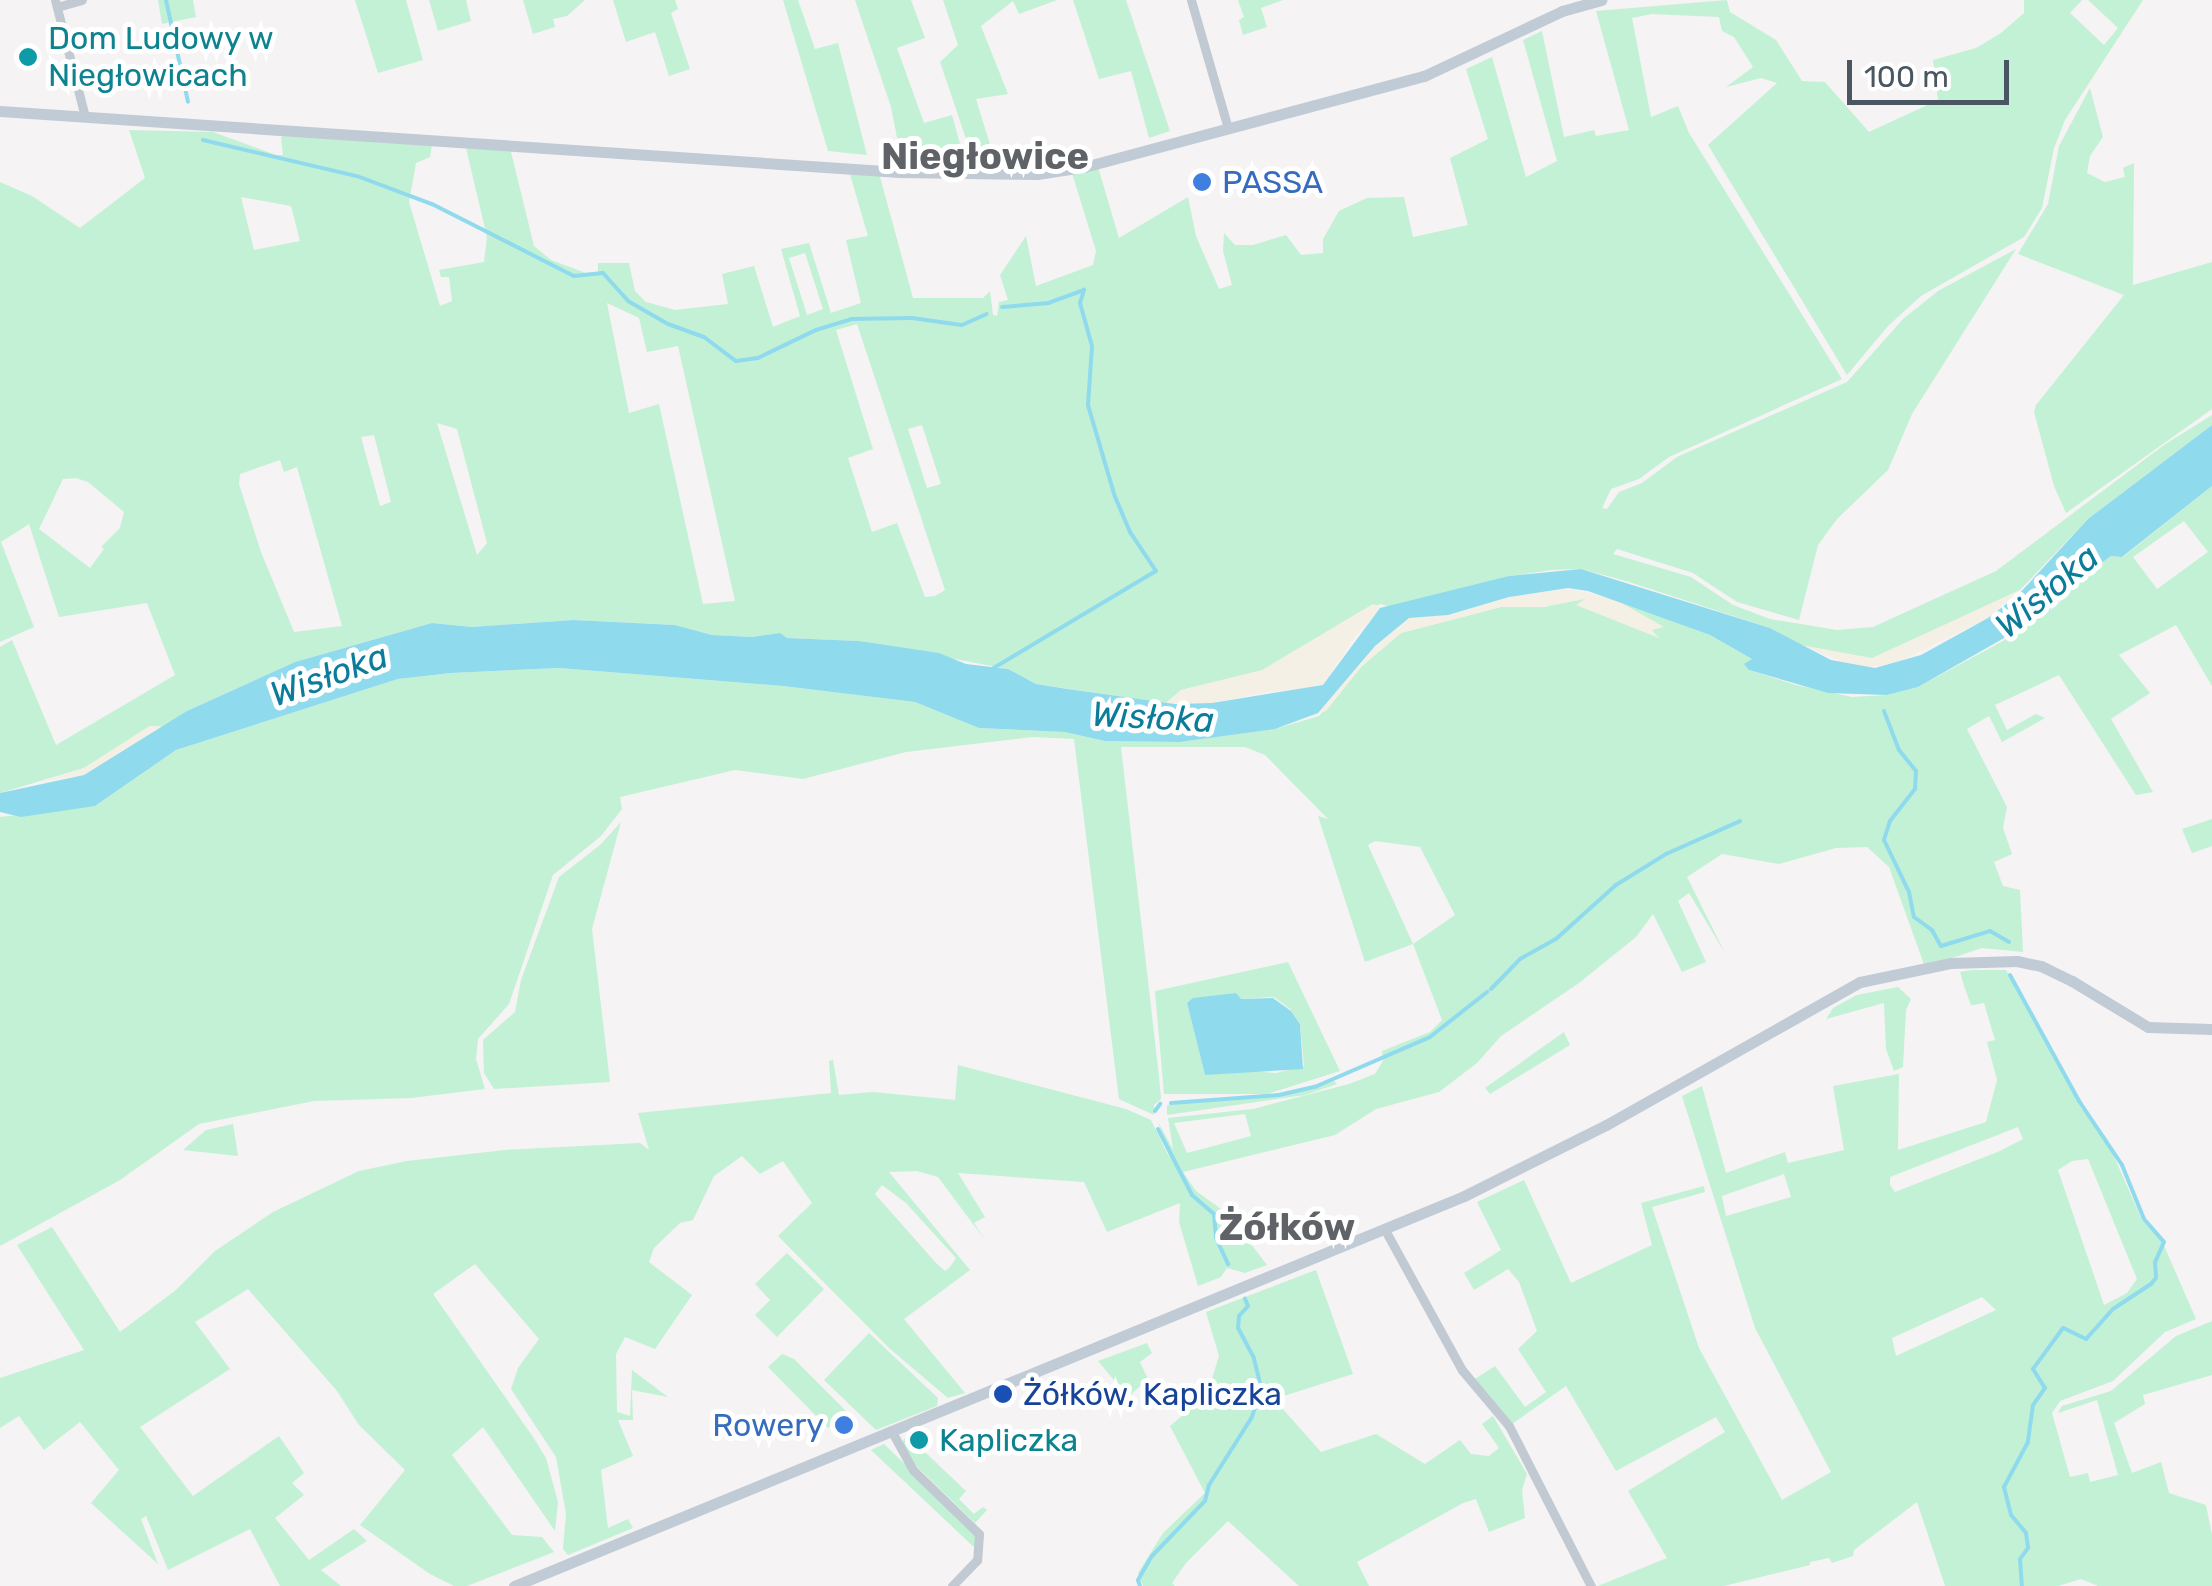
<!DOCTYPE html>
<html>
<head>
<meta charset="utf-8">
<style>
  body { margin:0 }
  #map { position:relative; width:2212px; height:1586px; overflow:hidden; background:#f5f3f3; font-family:Rubik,sans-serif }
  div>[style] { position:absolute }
  .green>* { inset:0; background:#c3f1d5 }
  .sand>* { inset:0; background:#f5f0e5 }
  .water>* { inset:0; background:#90daee }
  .stream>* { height:4px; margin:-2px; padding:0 2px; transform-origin:2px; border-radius:2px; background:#90daee }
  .street>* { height:9px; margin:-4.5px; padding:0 4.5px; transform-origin:4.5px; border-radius:4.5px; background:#c1cad2 }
  .secondary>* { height:11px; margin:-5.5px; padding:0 5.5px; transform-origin:5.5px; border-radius:5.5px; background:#c1cbd6 }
  .dots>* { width:28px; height:28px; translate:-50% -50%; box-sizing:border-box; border:5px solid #fff; border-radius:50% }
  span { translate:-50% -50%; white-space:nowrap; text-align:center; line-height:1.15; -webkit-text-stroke:10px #fff; paint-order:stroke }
  .culture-label { font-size:32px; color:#0d838f }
  .left { translate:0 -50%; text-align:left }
  .shop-label { font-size:32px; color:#366cbe }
  .right { translate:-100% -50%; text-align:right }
  .transit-label { font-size:32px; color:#164399 }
  .water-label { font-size:35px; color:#0c7c9b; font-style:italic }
  .quarter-label { font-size:38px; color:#5f6368; font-weight:700 }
  .scale { position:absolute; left:1847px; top:60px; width:162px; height:45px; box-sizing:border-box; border:5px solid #4a5661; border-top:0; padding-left:12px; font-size:30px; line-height:35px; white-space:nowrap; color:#4a5661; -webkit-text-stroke:8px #fff; paint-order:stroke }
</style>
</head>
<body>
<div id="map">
  <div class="green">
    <div style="clip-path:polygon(158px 0,193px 0,196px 17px,162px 24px)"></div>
    <div style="clip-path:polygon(355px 0,406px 0,423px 60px,378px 73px)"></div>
    <div style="clip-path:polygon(429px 0,466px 0,471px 21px,438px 31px)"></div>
    <div style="clip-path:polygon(523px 0,585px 0,567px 16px,553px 19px,555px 27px,533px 34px)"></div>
    <div style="clip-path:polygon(613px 0,675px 0,678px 9px,671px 13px,690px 69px,669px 76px,655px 32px,626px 42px)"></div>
    <div style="clip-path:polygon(783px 0,798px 0,815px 49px,838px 43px,867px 155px,828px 151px)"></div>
    <div style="clip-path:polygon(855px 0,911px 0,925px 38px,897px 48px,924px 123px,952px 115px,965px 162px,901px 158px,891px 107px)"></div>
    <div style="clip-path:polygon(943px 0,1057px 0,1019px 14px,1013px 1px,981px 26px,1008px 94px,976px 99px,996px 164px,974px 163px,954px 103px,940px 62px,958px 45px)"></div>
    <div style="clip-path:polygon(1073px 0,1126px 0,1170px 131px,1149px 138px,1131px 71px,1099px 79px)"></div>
    <div style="clip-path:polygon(1238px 0,1283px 0,1261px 8px,1267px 27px,1243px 35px,1239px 20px,1244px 17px)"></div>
    <div style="clip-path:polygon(evenodd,1727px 0,1730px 12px,1776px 40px,1802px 81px,1825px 82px,1869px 132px,1938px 100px,1933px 60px,1976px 48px,2001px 33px,2024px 13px,2024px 0,2082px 0,2070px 13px,2104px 45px,2118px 28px,2088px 0,2143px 0,2065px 120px,2054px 148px,2042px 208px,2024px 237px,1921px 296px,1888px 326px,1847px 375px,1708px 145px,1777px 83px,1761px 78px,1726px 87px,1753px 67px,1734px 37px,1722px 31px,1719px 17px,1652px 14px,1632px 18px,1651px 117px,1678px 106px,1689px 133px,1842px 379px,1669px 457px,1639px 479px,1611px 489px,1602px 508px,1607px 509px,1619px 492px,1642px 483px,1677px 457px,1847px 382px,1903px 319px,1938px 291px,2016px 249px,1912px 414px,1888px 470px,1837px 519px,1818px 545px,1799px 620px,1737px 602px,1693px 573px,1617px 549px,1613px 554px,1691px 577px,1733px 605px,1770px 619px,1837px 630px,1873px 627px,1996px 571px,2164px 445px,2212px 415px,2212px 425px,2088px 519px,2020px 590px,1914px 640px,1872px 659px,1845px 656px,1801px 645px,1770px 628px,1626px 581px,1581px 569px,1552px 570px,1509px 576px,1392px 608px,1381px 604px,1361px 611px,1262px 671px,1181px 690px,1166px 703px,1036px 684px,1008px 669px,859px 641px,786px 638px,780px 633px,752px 637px,712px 635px,675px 625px,573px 620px,472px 627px,432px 623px,295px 662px,187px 711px,165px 727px,150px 726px,84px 768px,0 793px,0 647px,12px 640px,56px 745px,175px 675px,147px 603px,59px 617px,29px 524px,1px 542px,34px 627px,0 642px,0 182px,32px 196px,80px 228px,145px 178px,129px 130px,213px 132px,276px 155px,283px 155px,281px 137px,286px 135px,432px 145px,430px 157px,416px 163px,409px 202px,440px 306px,452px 301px,449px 277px,441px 277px,439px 270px,484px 262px,487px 237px,466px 148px,506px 149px,511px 152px,534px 246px,551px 260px,586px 273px,598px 272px,598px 263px,629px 263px,635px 291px,646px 302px,675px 310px,728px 304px,722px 274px,754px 266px,773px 327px,800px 316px,781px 249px,809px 243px,831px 313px,861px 303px,846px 240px,868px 236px,849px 171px,879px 173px,913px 298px,983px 298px,990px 291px,993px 315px,997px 316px,999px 302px,1008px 300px,1000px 275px,1026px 236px,1036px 286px,1093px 265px,1096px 251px,1072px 173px,1098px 167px,1119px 238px,1188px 197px,1196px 236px,1219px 289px,1232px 285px,1223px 251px,1224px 233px,1235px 245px,1253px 245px,1286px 235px,1301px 255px,1323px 253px,1323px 239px,1339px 211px,1367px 198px,1404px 197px,1413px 237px,1468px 225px,1450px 158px,1488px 139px,1466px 69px,1492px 57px,1526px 177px,1557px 161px,1523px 40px,1542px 31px,1564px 137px,1594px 130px,1596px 136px,1629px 130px,1596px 11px,1727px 0,241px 197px,291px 206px,300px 241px,254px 250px,241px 197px,1727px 0,805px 253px,823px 309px,807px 315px,789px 258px,805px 253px,1727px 0,607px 303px,639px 318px,647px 352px,678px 346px,735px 601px,703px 604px,659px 404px,629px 413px,607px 303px,1727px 0,857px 324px,945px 590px,935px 596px,925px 597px,897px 523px,872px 532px,848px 458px,873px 449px,836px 330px,857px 324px,1727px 0,437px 423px,457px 429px,487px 543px,477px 555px,437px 423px,1727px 0,922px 425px,941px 484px,927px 488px,908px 429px,922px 425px,1727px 0,374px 435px,391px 502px,380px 506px,361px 437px,374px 435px,1727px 0,280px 460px,284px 472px,297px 467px,342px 626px,294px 632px,261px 552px,239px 484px,240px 474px,280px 460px,1727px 0,76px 478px,88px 482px,124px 512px,120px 528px,101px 547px,104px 549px,90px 568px,39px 529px,63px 479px,76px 478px)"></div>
    <div style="clip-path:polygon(2090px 88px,2103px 137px,2090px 156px,2087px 173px,2105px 182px,2125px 177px,2123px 168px,2134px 163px,2133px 285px,2212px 262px,2212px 409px,2066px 513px,2054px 486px,2034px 412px,2036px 405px,2124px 295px,2018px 254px,2048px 204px,2059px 146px)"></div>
    <div style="clip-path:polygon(evenodd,2212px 486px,2212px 686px,2176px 625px,2119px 655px,2150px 693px,2111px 719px,2153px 792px,2136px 795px,2059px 675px,1995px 705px,2007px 730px,2036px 714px,2045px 718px,2002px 742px,1989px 716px,1967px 729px,2007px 807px,2003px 828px,2012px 854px,1994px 862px,2003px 886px,2020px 890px,2023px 952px,1982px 948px,1925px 967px,1889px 867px,1867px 847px,1836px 848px,1779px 864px,1722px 854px,1687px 877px,1725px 953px,1689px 893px,1678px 901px,1706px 962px,1682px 972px,1653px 914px,1636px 937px,1579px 983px,1501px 1036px,1477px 1063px,1439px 1092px,1376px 1109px,1335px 1135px,1183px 1172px,1196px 1191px,1228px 1214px,1267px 1265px,1245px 1273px,1227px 1268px,1221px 1277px,1198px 1286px,1179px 1222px,1180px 1203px,1107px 1232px,1084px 1182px,958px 1173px,985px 1217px,974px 1223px,985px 1240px,938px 1177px,917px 1171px,889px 1172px,970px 1270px,904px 1319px,965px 1393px,948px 1398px,889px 1348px,778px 1236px,812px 1203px,783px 1161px,760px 1174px,742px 1156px,714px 1176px,693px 1220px,680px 1223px,654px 1248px,649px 1262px,692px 1295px,655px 1349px,625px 1337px,616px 1354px,617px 1412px,630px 1416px,632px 1370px,668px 1397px,632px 1390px,633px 1420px,618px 1420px,633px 1456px,601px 1470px,608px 1528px,628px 1519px,633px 1528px,568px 1555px,563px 1549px,566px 1514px,556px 1457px,511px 1389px,518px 1368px,539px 1339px,475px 1264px,433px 1294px,533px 1437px,546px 1458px,558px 1502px,555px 1531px,483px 1427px,452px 1455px,512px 1535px,542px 1537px,554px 1552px,467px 1586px,454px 1586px,430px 1574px,360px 1525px,405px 1470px,359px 1425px,337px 1391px,248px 1289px,195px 1322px,230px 1369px,140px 1427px,193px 1496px,279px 1436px,304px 1473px,292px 1483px,304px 1495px,275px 1518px,309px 1560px,354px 1529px,367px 1541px,321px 1570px,341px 1586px,280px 1586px,250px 1529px,168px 1570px,146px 1516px,141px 1519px,158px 1564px,91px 1503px,119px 1470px,80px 1422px,44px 1450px,19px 1416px,0 1428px,0 1378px,84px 1350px,17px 1245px,52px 1227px,120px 1332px,176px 1290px,215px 1251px,273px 1212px,359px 1171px,407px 1161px,505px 1150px,640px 1143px,649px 1150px,638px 1113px,831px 1093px,829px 1061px,833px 1060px,839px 1095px,873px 1092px,955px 1100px,958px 1065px,1126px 1109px,1151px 1120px,1170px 1159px,1158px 1122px,1173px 1149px,1168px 1118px,1253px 1109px,1349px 1084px,1375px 1074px,1383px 1061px,1382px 1051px,1430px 1032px,1442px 1020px,1413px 944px,1365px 962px,1318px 816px,1328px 819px,1265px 755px,1245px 747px,1121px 747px,1159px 1076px,1161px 1099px,1154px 1105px,1154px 1115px,1119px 1099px,1074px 739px,1033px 737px,906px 752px,803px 779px,735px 770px,620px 797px,622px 809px,601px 836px,553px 875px,509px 1004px,478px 1039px,476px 1059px,485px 1089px,411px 1098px,314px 1101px,199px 1124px,120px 1180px,0 1246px,0 817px,95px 806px,176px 750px,398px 679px,451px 673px,559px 668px,783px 686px,915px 702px,979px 728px,1066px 732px,1105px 741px,1180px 742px,1275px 729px,1319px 716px,1362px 666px,1401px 633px,1501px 607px,1544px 607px,1579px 598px,1587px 599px,1578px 605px,1656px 636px,1651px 630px,1655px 627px,1618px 601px,1710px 635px,1752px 659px,1749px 670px,1796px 685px,1852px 697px,1887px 695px,1918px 687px,2001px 642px,2056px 606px,2081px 578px,2111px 556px,2123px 557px,2212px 486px,2184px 521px,2208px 552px,2157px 589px,2133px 557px,2184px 521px,2212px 486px,1375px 841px,1420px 847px,1455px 915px,1413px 944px,1368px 845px,1375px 841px,2212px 486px,1245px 1114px,1251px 1136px,1187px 1153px,1174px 1123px,1245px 1114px,2212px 486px,882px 1185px,906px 1203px,956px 1258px,950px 1267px,945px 1271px,936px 1263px,875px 1194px,882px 1185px)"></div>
    <div style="clip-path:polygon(2212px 819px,2212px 846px,2192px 853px,2182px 829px)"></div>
    <div style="clip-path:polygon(621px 822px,592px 929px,610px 1082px,494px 1089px,484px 1073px,483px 1040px,515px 1012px,521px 980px,559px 877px,600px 845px)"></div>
    <div style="clip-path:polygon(evenodd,1288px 962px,1340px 1071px,1267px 1094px,1164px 1094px,1155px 991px,1288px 962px,1236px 993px,1240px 999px,1274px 997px,1290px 1009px,1300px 1024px,1304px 1066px,1276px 1073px,1241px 1070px,1205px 1075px,1187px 1003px,1236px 993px)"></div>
    <div style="clip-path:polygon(evenodd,1972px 970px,2006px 970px,2081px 1108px,2105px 1136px,2142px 1220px,2162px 1241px,2196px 1319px,2165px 1332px,2113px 1381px,2060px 1401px,2052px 1413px,2070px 1477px,2088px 1473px,2090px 1482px,2118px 1475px,2097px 1400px,2058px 1413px,2062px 1406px,2111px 1391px,2176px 1336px,2212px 1321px,2212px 1375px,2143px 1395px,2145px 1404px,2114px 1423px,2132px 1473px,2161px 1462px,2169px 1493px,2206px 1505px,2212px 1535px,2212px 1586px,2098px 1586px,2081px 1579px,2058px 1586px,1945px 1586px,1917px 1502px,1854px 1550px,1853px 1556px,1832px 1563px,1829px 1558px,1810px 1562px,1810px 1565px,1724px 1586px,1598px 1586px,1667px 1558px,1628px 1491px,1725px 1432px,1716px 1417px,1616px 1471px,1566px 1386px,1512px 1424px,1475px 1379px,1495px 1366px,1525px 1407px,1546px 1392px,1518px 1349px,1537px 1331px,1519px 1282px,1508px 1269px,1474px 1290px,1464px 1273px,1501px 1250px,1477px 1202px,1524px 1180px,1571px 1283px,1652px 1245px,1641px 1203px,1704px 1186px,1705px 1192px,1652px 1207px,1699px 1348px,1782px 1500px,1831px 1472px,1755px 1328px,1682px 1096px,1702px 1086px,1726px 1173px,1785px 1152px,1788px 1163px,1844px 1150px,1833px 1086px,1899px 1074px,1898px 1150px,1986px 1122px,1997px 1080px,1987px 1042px,1995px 1040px,1984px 1003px,1971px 1005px,1964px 986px,1960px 972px,1972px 970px,2018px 1127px,2023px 1139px,2000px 1151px,1895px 1192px,1890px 1185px,1890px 1177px,2018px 1127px,1972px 970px,2088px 1159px,2137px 1279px,2127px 1293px,2104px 1305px,2058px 1170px,2072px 1161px,2088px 1159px,1972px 970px,1784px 1174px,1791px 1197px,1726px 1216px,1722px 1196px,1784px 1174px,1972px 970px,1982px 1297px,1996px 1310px,1896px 1356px,1892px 1338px,1982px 1297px)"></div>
    <div style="clip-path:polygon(1898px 987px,1911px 999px,1906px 1010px,1903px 1067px,1894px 1071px,1886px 1049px,1884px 1003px,1826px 1019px,1833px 1008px,1857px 995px)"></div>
    <div style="clip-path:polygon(1564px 1032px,1570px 1045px,1490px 1094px,1485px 1088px)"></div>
    <div style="clip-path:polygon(1334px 1081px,1337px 1084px,1305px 1095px,1167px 1115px,1167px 1105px,1276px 1096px)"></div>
    <div style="clip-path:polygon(233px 1124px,238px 1156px,183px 1150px,206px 1130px)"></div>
    <div style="clip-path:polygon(787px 1253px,824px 1289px,777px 1337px,755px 1315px,770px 1300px,755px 1284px)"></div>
    <div style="clip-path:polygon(1316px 1270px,1353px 1374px,1274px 1399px,1321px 1452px,1376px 1434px,1425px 1464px,1460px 1440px,1471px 1454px,1489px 1456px,1499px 1448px,1482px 1424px,1493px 1416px,1527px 1474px,1522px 1490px,1525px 1518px,1489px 1532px,1476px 1499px,1463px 1503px,1357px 1562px,1369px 1586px,1299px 1586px,1228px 1521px,1186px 1563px,1172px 1583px,1175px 1586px,1143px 1586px,1138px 1573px,1163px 1533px,1205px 1493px,1170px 1426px,1207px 1395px,1219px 1356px,1206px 1312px)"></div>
    <div style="clip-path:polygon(869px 1333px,938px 1398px,937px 1406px,876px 1430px,824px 1380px)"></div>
    <div style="clip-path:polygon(1147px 1343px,1152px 1353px,1140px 1362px,1148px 1379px,1128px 1397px,1098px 1361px)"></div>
    <div style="clip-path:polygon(782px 1354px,794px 1359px,848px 1413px,828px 1428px,768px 1367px)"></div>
    <div style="clip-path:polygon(907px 1435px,966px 1491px,959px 1499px,974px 1514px,983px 1507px,987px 1510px,975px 1523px,909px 1459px,902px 1442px)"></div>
    <div style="clip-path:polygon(884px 1444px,974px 1530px,977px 1550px,871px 1450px)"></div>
  </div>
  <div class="sand">
    <div style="clip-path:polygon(1568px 588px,1618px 601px,1664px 627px,1652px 630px,1659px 638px,1576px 605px,1585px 599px,1544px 607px,1501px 607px,1401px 633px,1362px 666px,1326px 711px,1311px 716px,1375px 646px,1409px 618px,1448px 615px,1509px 597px)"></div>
    <div style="clip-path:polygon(2020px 590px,1988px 618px,1894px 664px,1858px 668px,1801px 645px,1872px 658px)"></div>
    <div style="clip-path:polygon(1373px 604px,1387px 608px,1380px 609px,1357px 634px,1323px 685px,1314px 689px,1273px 691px,1212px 703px,1166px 703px,1181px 690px,1262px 670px)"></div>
    <div style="clip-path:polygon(150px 726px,165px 727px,84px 775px,42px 782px,84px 768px)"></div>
  </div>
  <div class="water">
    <div style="clip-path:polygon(2212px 425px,2212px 486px,2122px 557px,2111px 556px,2081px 578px,2043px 616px,1918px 687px,1887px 695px,1828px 693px,1749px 670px,1744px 664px,1752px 659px,1710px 635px,1588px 591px,1568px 588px,1509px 597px,1448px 615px,1409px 618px,1375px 646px,1318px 713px,1275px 729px,1180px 742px,1105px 741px,1065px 732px,979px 728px,915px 702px,783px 686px,559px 668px,451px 673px,398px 679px,176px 750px,95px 806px,21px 817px,0 812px,0 793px,84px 775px,187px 711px,295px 662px,432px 623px,472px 627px,573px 620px,675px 625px,712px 635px,752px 637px,780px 633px,787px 638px,859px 641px,939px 653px,966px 664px,1008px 669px,1036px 684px,1068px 689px,1175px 704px,1212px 703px,1323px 685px,1380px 608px,1509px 576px,1581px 569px,1770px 628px,1831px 660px,1875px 668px,1921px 655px,1988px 618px,2018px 595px,2088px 519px)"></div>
    <div style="clip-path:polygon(1236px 993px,1241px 999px,1273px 998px,1291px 1011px,1300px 1024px,1303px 1069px,1205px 1075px,1187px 1003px,1193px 998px)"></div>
  </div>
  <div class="stream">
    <div style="left:166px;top:0;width:104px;rotate:77.8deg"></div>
    <div style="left:203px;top:140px;width:158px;rotate:13.2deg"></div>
    <div style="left:357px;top:176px;width:80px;rotate:20.5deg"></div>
    <div style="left:432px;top:204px;width:159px;rotate:26.9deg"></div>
    <div style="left:574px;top:276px;width:29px;rotate:-6deg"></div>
    <div style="left:603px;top:273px;width:38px;rotate:48deg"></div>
    <div style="left:628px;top:301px;width:46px;rotate:29.9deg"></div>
    <div style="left:668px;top:324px;width:38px;rotate:20deg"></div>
    <div style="left:704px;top:337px;width:40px;rotate:37deg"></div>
    <div style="left:736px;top:361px;width:22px;rotate:-8deg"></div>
    <div style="left:758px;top:358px;width:64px;rotate:-25.8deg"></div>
    <div style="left:816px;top:330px;width:37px;rotate:-17deg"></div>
    <div style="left:851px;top:319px;width:61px;rotate:-0.9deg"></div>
    <div style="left:912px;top:318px;width:50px;rotate:8deg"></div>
    <div style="left:962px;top:325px;width:27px;rotate:-24deg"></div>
    <div style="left:992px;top:669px;width:191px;rotate:-30.9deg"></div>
    <div style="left:1156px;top:571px;width:47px;rotate:-123.7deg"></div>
    <div style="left:1130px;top:532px;width:38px;rotate:-113deg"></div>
    <div style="left:1115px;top:497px;width:96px;rotate:-106.4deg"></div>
    <div style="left:1088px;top:405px;width:59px;rotate:-86.1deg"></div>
    <div style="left:1092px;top:346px;width:45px;rotate:-105.6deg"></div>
    <div style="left:1080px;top:303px;width:14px;rotate:-73deg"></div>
    <div style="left:1084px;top:290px;width:37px;rotate:160deg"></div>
    <div style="left:1049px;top:303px;width:47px;rotate:175.1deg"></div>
    <div style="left:1884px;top:711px;width:42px;rotate:69deg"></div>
    <div style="left:1899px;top:750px;width:27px;rotate:51deg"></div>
    <div style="left:1916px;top:771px;width:18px;rotate:93deg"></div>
    <div style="left:1915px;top:789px;width:41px;rotate:128deg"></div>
    <div style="left:1890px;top:821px;width:20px;rotate:108deg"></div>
    <div style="left:1884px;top:840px;width:58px;rotate:64.3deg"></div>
    <div style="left:1909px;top:892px;width:25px;rotate:79deg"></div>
    <div style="left:1914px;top:917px;width:22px;rotate:36deg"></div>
    <div style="left:1932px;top:930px;width:18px;rotate:61deg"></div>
    <div style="left:1941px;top:946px;width:51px;rotate:-17deg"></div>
    <div style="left:1990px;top:931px;width:22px;rotate:30deg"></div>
    <div style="left:2010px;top:975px;width:144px;rotate:61.3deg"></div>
    <div style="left:2079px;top:1101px;width:77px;rotate:56.1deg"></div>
    <div style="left:2122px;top:1165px;width:58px;rotate:67.8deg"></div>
    <div style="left:2144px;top:1219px;width:30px;rotate:49deg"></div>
    <div style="left:2164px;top:1242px;width:22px;rotate:114deg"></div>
    <div style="left:2155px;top:1262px;width:16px;rotate:86deg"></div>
    <div style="left:2156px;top:1278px;width:8px;rotate:130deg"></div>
    <div style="left:2151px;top:1284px;width:45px;rotate:146.7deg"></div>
    <div style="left:2113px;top:1309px;width:40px;rotate:132deg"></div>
    <div style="left:2086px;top:1339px;width:25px;rotate:-154deg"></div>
    <div style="left:2063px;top:1328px;width:51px;rotate:126.2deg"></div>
    <div style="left:2033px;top:1369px;width:22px;rotate:58deg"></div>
    <div style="left:2045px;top:1388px;width:21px;rotate:125deg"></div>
    <div style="left:2033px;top:1405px;width:37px;rotate:98deg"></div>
    <div style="left:2028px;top:1442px;width:51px;rotate:118.1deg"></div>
    <div style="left:2004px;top:1487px;width:29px;rotate:76deg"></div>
    <div style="left:2011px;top:1515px;width:23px;rotate:50deg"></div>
    <div style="left:2026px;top:1533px;width:15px;rotate:82deg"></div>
    <div style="left:2028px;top:1548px;width:14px;rotate:126deg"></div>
    <div style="left:2020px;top:1559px;width:27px;rotate:86deg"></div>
    <div style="left:1491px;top:989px;width:42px;rotate:-46deg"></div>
    <div style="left:1520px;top:959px;width:41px;rotate:-29.1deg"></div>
    <div style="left:1556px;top:939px;width:81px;rotate:-42deg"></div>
    <div style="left:1616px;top:885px;width:59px;rotate:-31.8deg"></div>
    <div style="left:1666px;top:854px;width:81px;rotate:-24deg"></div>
    <div style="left:1171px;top:1103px;width:108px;rotate:-4.2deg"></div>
    <div style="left:1279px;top:1095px;width:39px;rotate:-13deg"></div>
    <div style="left:1317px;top:1086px;width:123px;rotate:-23.4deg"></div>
    <div style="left:1430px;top:1037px;width:73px;rotate:-38.3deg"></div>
    <div style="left:1155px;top:1111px;width:9px;rotate:-54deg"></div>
    <div style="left:1158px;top:1129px;width:74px;rotate:62.7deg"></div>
    <div style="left:1192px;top:1195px;width:29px;rotate:41deg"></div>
    <div style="left:1214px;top:1214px;width:24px;rotate:85deg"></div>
    <div style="left:1216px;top:1238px;width:29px;rotate:65deg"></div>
    <div style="left:1140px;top:1586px;width:6px;rotate:-108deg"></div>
    <div style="left:1138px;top:1580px;width:28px;rotate:-60deg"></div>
    <div style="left:1152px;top:1556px;width:76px;rotate:-46.1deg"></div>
    <div style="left:1205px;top:1501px;width:16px;rotate:-76deg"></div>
    <div style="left:1209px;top:1485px;width:80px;rotate:-57.7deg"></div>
    <div style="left:1252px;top:1417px;width:31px;rotate:-73deg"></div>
    <div style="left:1261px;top:1387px;width:30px;rotate:-104deg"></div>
    <div style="left:1254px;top:1358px;width:34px;rotate:-118deg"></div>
    <div style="left:1238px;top:1328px;width:12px;rotate:-85deg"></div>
    <div style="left:1239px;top:1316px;width:13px;rotate:-48deg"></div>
    <div style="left:1248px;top:1306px;width:8px;rotate:-113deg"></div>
  </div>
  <div class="street">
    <div style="left:55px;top:0;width:121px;rotate:75.6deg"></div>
    <div style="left:1191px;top:0;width:130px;rotate:73.9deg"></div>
    <div style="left:57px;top:7px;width:26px;rotate:-16deg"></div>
    <div style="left:1385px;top:1230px;width:160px;rotate:61.2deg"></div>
    <div style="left:1462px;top:1370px;width:73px;rotate:50deg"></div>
    <div style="left:1509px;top:1426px;width:180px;rotate:62.9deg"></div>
    <div style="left:891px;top:1430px;width:46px;rotate:61.2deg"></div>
    <div style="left:913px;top:1470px;width:92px;rotate:44.1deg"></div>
    <div style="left:979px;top:1534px;width:26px;rotate:94deg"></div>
    <div style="left:977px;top:1560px;width:36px;rotate:134deg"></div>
  </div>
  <div class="secondary">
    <div style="left:0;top:111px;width:901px;rotate:3.88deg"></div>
    <div style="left:899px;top:172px;width:138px;rotate:0.8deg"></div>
    <div style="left:1037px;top:174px;width:48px;rotate:-8.5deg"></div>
    <div style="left:1084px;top:167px;width:352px;rotate:-15deg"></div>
    <div style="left:1424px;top:76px;width:153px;rotate:-25.2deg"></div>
    <div style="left:1562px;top:11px;width:41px;rotate:-15.8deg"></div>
    <div style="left:514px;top:1586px;width:1027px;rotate:-22.32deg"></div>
    <div style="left:1464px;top:1196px;width:159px;rotate:-26.6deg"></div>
    <div style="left:1606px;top:1125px;width:291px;rotate:-29.4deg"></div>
    <div style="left:1860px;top:982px;width:92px;rotate:-11.9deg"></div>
    <div style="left:1950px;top:963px;width:67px;rotate:-1.7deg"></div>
    <div style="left:2017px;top:961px;width:25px;rotate:12deg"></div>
    <div style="left:2041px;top:966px;width:34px;rotate:26deg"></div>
    <div style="left:2072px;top:981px;width:89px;rotate:31.2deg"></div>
    <div style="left:2148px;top:1027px;width:64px;rotate:1.8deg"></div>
  </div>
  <div class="dots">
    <div style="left:28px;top:57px;background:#0f9aa8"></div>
    <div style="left:1202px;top:182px;background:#3f7fe0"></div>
    <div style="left:1003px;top:1394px;background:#1a4fb4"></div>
    <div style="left:844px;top:1425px;background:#3f7fe0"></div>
    <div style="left:919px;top:1440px;background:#0f9aa8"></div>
  </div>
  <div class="culture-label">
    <span class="left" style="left:48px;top:57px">Dom Ludowy w<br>Niegłowicach</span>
    <span class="left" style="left:939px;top:1440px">Kapliczka</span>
  </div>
  <div class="shop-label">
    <span class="left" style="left:1222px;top:182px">PASSA</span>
    <span class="right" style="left:824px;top:1425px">Rowery</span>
  </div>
  <div class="transit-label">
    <span class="left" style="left:1023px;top:1394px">Żółków, Kapliczka</span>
  </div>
  <div class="water-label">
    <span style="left:2047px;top:591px;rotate:-40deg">Wisłoka</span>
    <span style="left:329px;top:675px;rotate:-20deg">Wisłoka</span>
    <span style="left:1153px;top:717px;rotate:3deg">Wisłoka</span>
  </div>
  <div class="quarter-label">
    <span style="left:985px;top:157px">Niegłowice</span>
    <span style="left:1287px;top:1228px">Żółków</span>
  </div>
  <div class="scale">100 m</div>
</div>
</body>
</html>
